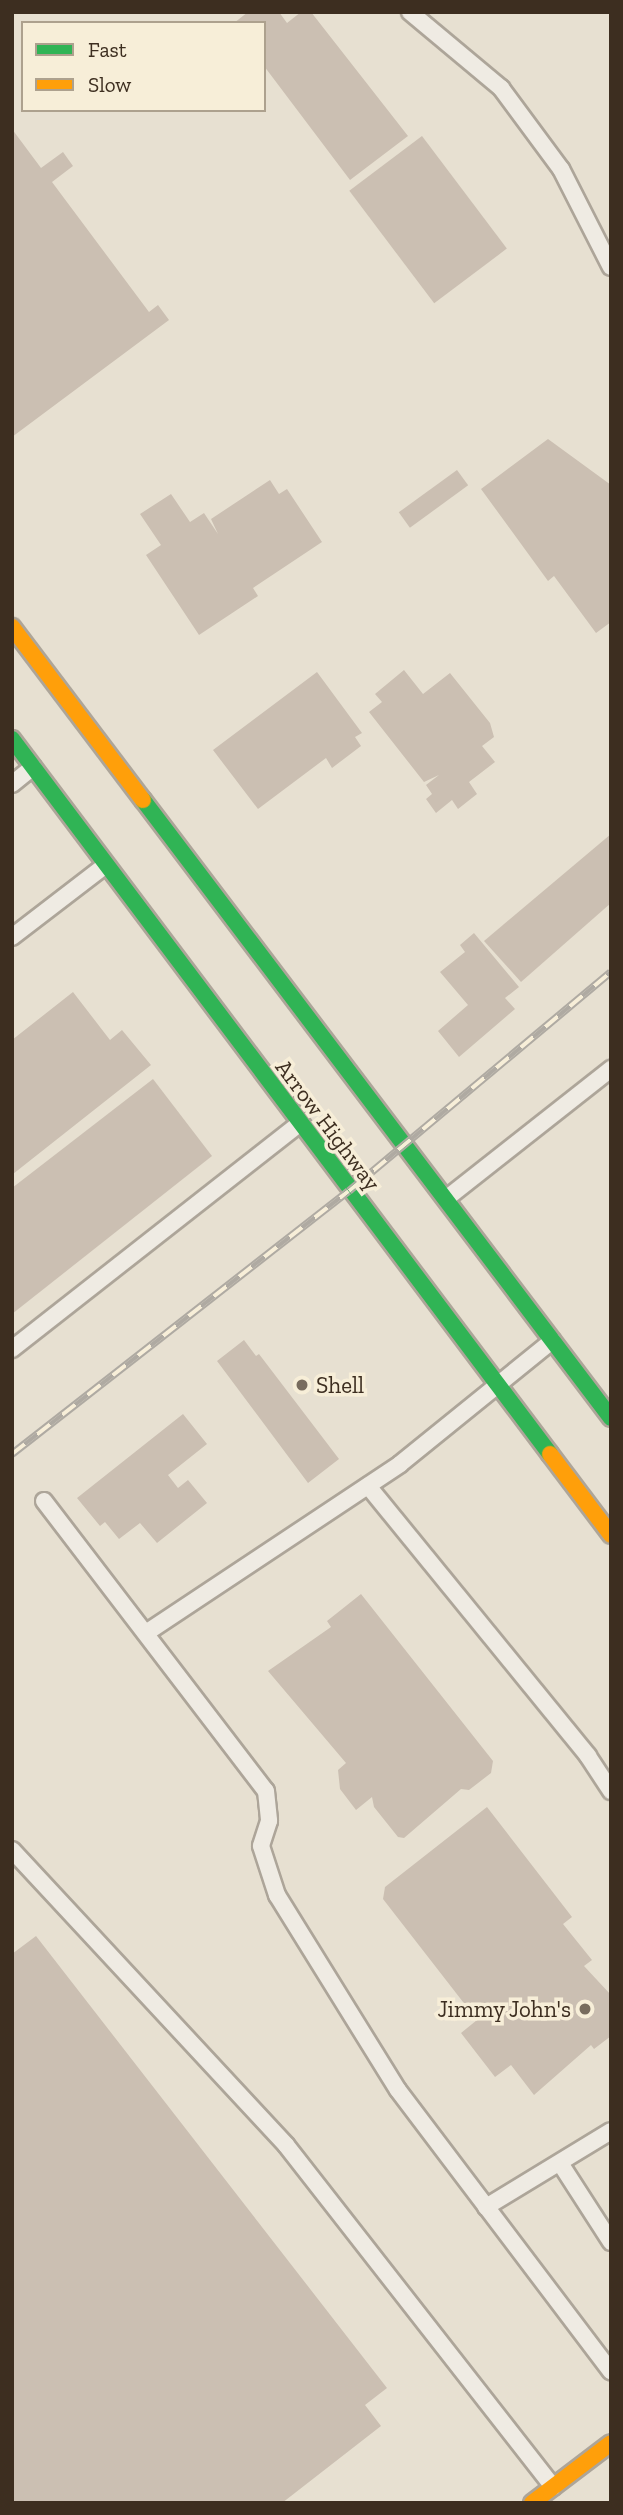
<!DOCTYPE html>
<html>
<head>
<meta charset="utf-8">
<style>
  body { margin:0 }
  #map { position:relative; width:623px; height:2515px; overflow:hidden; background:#e7e0d1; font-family:"Zilla Slab",serif }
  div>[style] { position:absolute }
  .building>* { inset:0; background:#cbbfb2; transform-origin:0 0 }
  .roads { filter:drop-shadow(2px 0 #ada599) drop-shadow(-2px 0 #ada599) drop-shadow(0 2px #ada599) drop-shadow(0 -2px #ada599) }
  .lane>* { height:16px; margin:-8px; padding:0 8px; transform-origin:8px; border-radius:8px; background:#efebe3 }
  .fast>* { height:16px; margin:-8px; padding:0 8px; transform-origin:8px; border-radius:8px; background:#30b455 }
  .slow>* { height:16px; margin:-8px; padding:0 8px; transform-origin:8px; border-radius:8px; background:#ff9f0a }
  .rail>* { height:8px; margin-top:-4px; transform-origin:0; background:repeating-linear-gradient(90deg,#f7eed8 0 16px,#afaaa2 0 32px); box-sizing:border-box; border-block:2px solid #afaaa2 }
  .dots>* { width:19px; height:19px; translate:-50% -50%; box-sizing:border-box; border:4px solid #f7eed8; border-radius:50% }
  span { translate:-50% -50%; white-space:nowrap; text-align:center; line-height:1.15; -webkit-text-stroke:7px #f7eed8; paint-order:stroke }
  .street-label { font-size:23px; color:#3d2e20 }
  .poi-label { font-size:23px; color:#3d2e20 }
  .left { translate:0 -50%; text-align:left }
  .right { translate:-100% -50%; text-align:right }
  .frame { position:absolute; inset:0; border:14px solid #3d2e20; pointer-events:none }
  .legend { position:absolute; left:21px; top:21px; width:245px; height:91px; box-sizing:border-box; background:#f7eed8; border:2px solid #ada18e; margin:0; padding:9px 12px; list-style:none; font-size:21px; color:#3d2e20 }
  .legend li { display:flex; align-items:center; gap:14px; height:35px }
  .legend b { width:35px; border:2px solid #ada18e }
</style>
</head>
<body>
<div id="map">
  <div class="building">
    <div style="clip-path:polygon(248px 12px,279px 12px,287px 23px,301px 12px,311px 12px,408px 136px,350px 180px,264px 66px,264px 23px,234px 23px)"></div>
    <div style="clip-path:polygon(12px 129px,41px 168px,63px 152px,73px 166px,52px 182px,149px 312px,158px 305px,169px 320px,12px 437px)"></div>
    <div style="left:422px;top:136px;width:141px;height:91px;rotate:53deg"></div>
    <div style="clip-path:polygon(548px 439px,611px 485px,611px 622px,596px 633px,554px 576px,548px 581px,481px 489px)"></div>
    <div style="left:457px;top:470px;width:19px;height:72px;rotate:54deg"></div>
    <div style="clip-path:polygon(270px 480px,279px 494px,287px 489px,322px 542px,253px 588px,258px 596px,199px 635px,146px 555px,161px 545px,140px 514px,171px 494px,190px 522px,204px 513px,218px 534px,211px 519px)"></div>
    <div style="clip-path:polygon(404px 670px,423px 694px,450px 673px,490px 723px,494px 737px,482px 746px,495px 762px,469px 782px,477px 794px,458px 809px,452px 800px,436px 813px,426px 799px,432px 794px,426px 785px,439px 775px,424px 782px,369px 712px,382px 702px,375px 694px)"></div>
    <div style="clip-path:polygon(317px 672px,362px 733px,355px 737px,361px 746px,332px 768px,326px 758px,258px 809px,213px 750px)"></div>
    <div style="clip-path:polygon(611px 834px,611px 903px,521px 982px,484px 941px)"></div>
    <div style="clip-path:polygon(474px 933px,519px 987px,505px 998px,515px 1009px,459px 1057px,438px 1031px,468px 1005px,440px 972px,465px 952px,460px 945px)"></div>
    <div style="clip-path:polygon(73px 992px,110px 1040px,122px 1030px,151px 1065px,13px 1174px,12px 1040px)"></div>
    <div style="clip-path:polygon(153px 1079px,212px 1156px,12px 1314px,12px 1188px)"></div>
    <div style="clip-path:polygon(244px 1340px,256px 1356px,259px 1354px,339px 1459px,308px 1483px,217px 1361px)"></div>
    <div style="clip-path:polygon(183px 1414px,207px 1444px,168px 1475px,178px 1488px,188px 1480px,207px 1503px,157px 1543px,140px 1523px,119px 1539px,105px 1522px,100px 1526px,77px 1498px)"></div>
    <div style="clip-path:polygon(361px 1594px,493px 1761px,491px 1773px,469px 1790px,461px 1789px,404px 1838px,398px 1837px,374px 1807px,372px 1797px,356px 1810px,340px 1789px,338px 1770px,346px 1763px,268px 1671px,331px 1627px,327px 1621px)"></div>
    <div style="clip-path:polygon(487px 1807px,572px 1917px,563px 1924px,592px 1960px,584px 1966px,611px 1995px,611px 2036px,594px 2049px,591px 2045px,534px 2095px,511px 2065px,495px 2077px,461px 2033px,477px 2020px,383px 1899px,385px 1887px)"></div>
    <div style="clip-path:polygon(36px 1936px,387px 2388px,365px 2405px,381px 2426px,282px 2503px,12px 2503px,12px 1954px)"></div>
  </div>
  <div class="roads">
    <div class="lane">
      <div style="left:410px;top:12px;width:119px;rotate:39.9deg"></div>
      <div style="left:501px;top:88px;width:101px;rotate:53.5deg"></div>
      <div style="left:561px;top:169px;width:110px;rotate:63deg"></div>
      <div style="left:12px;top:784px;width:27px;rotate:-39deg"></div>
      <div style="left:12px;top:937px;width:118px;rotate:-37.5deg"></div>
      <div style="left:447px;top:1198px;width:209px;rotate:-38.2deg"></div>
      <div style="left:12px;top:1349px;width:365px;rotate:-38.1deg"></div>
      <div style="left:368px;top:1486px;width:348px;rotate:50.8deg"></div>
      <div style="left:588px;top:1756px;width:42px;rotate:56.7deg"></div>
      <div style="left:44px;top:1501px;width:365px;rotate:52.6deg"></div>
      <div style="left:266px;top:1791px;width:30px;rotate:84deg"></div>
      <div style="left:269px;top:1821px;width:26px;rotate:108deg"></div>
      <div style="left:261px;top:1846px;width:52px;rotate:71.9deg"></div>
      <div style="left:277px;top:1895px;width:229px;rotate:58.2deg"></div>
      <div style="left:398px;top:2090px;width:353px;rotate:52.9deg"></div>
      <div style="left:146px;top:1633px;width:305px;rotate:-33.6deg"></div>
      <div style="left:400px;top:1464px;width:196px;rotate:-39deg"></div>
      <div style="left:12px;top:1850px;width:403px;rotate:47.1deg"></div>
      <div style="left:286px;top:2145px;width:434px;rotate:52deg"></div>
      <div style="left:560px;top:2163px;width:94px;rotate:57.2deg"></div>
      <div style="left:486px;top:2207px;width:146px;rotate:-31.3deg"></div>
    </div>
    <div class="fast">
      <div style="left:12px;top:739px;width:895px;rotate:53.04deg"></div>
      <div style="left:143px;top:800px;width:775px;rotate:52.86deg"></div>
    </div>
    <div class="slow">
      <div style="left:12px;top:627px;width:217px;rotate:52.9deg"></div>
      <div style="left:550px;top:1454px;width:101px;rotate:53deg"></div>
      <div style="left:532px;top:2503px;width:99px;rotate:-37.2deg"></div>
    </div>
  </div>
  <div class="rail">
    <div style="left:12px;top:1454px;width:427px;rotate:-38deg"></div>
    <div style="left:349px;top:1191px;width:341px;rotate:-39.9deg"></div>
  </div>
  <div class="dots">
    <div style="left:302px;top:1385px;background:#786c5e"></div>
    <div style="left:585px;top:2009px;background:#786c5e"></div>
  </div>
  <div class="street-label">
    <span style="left:328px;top:1125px;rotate:53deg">Arrow Highway</span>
  </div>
  <div class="poi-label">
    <span class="left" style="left:316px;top:1385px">Shell</span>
    <span class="right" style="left:571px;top:2009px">Jimmy John's</span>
  </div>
  <div class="frame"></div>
  <ul class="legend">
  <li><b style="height:9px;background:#30b455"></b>Fast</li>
  <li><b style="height:9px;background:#ff9f0a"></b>Slow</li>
  </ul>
</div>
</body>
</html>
